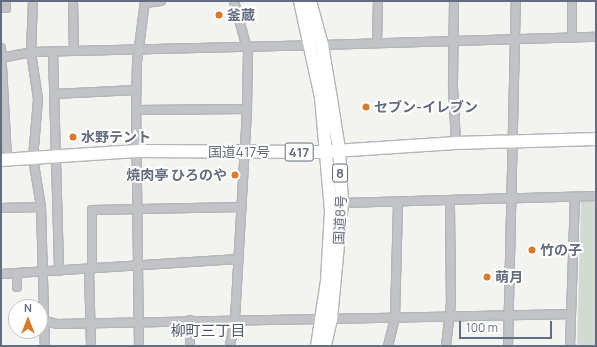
<!DOCTYPE html>
<html>
<head>
<meta charset="utf-8">
<style>
  body { margin:0 }
  #map { position:relative; width:597px; height:347px; overflow:hidden; background:#f3f4ef; font-family:Manrope,"Noto Sans JP",sans-serif }
  div>[style] { position:absolute }
  .green>* { inset:0; background:#d2dad1 }
  .roads { filter:drop-shadow(1px 0 #b3b5b9) drop-shadow(-1px 0 #b3b5b9) drop-shadow(0 1px #b3b5b9) drop-shadow(0 -1px #b3b5b9) }
  .minor>* { height:8px; margin:-4px; padding:0 4px; transform-origin:4px; border-radius:4px; background:#c1c3c7 }
  .highway>* { height:12px; margin:-6px; padding:0 6px; transform-origin:6px; border-radius:6px; background:#fff }
  .dots>* { width:11px; height:11px; translate:-50% -50%; box-sizing:border-box; border:2px solid #fff; border-radius:50% }
  span { translate:-50% -50%; white-space:nowrap; text-align:center; line-height:1.15; -webkit-text-stroke:4px #fff; paint-order:stroke }
  .shield-label span { padding:1px 3px; background:#fff; border:1px solid; border-radius:3px; -webkit-text-stroke-width:0 }
  .shield-label { font-size:13px; color:#646d7f; font-weight:700 }
  .poi-label { font-size:14px; color:#646d7f; font-weight:700 }
  .left { translate:0 -50%; text-align:left }
  .right { translate:-100% -50%; text-align:right }
  .street-label { font-size:14px; color:#646d7f }
  .neighbourhood-label { font-size:15px; color:#515865 }
  .frame { position:absolute; inset:0; border:2px solid #646d7f; pointer-events:none }
  .north { position:absolute; left:8px; top:299px; width:40px; height:40px; box-sizing:border-box; background:#fff; border:1px solid #c1c5cc; border-radius:50%; rotate:0deg; font-size:11px; font-weight:700; line-height:16px; text-align:center; color:#646d7f }
  .north::after { content:''; display:block; margin:auto; width:14px; height:18px; background:#db7928; clip-path:polygon(50% 0,100% 100%,50% 72%,0 100%) }
  .scale { position:absolute; left:459px; top:321px; width:93px; height:18px; box-sizing:border-box; border:2px solid #646d7f; border-top:0; padding-left:5px; font-size:12px; line-height:14px; white-space:nowrap; color:#646d7f; -webkit-text-stroke:3px #fff; paint-order:stroke }
</style>
</head>
<body>
<div id="map">
  <div class="green">
    <div style="clip-path:polygon(581px 201px,596px 201px,596px 346px,577px 346px)"></div>
  </div>
  <div class="roads">
    <div class="minor">
      <div style="left:33px;top:1px;width:51px;rotate:92.2deg"></div>
      <div style="left:31px;top:52px;width:48px;rotate:81.5deg"></div>
      <div style="left:38px;top:99px;width:59px;rotate:94.8deg"></div>
      <div style="left:33px;top:158px;width:50px;rotate:80.7deg"></div>
      <div style="left:41px;top:207px;width:139px;rotate:88.4deg"></div>
      <div style="left:73px;top:1px;width:50px;rotate:88.9deg"></div>
      <div style="left:454px;top:1px;width:86px;rotate:90.7deg"></div>
      <div style="left:453px;top:87px;width:56px;rotate:86.9deg"></div>
      <div style="left:145px;top:3px;width:16px;rotate:-7deg"></div>
      <div style="left:1px;top:8px;width:5px"></div>
      <div style="left:6px;top:8px;width:7px;rotate:-90deg"></div>
      <div style="left:572px;top:37px;width:36px;rotate:-90deg"></div>
      <div style="left:377px;top:42px;width:41px;rotate:-88.6deg"></div>
      <div style="left:322px;top:45px;width:274px;rotate:-1.7deg"></div>
      <div style="left:1px;top:48px;width:111px;rotate:86.9deg"></div>
      <div style="left:53px;top:52px;width:219px;rotate:88.4deg"></div>
      <div style="left:1px;top:58px;width:31px;rotate:-11deg"></div>
      <div style="left:31px;top:52px;width:280px;rotate:-1.4deg"></div>
      <div style="left:54px;top:94px;width:82px;rotate:-2.8deg"></div>
      <div style="left:136px;top:110px;width:111px;rotate:-0.5deg"></div>
      <div style="left:342px;top:203px;width:254px;rotate:-1.6deg"></div>
      <div style="left:1px;top:208px;width:40px;rotate:-1.4deg"></div>
      <div style="left:89px;top:269px;width:77px;rotate:88.5deg"></div>
      <div style="left:92px;top:269px;width:59px;rotate:-90deg"></div>
      <div style="left:92px;top:210px;width:149px;rotate:-1.2deg"></div>
      <div style="left:17px;top:273px;width:14px;rotate:90deg"></div>
      <div style="left:1px;top:274px;width:238px;rotate:-3.6deg"></div>
      <div style="left:331px;top:319px;width:239px;rotate:-1.2deg"></div>
      <div style="left:190px;top:320px;width:26px;rotate:90deg"></div>
      <div style="left:45px;top:321px;width:12px;rotate:14deg"></div>
      <div style="left:57px;top:324px;width:264px;rotate:-1.1deg"></div>
      <div style="left:139px;top:346px;width:236px;rotate:-90.7deg"></div>
      <div style="left:136px;top:110px;width:48px;rotate:-88.8deg"></div>
      <div style="left:137px;top:62px;width:62px;rotate:-82.5deg"></div>
      <div style="left:230px;top:346px;width:27px;rotate:-80deg"></div>
      <div style="left:235px;top:319px;width:210px;rotate:-86.7deg"></div>
      <div style="left:247px;top:109px;width:57px;rotate:-89deg"></div>
      <div style="left:248px;top:52px;width:53px;rotate:-105.4deg"></div>
      <div style="left:388px;top:346px;width:29px;rotate:-76deg"></div>
      <div style="left:395px;top:318px;width:115px;rotate:-88.5deg"></div>
      <div style="left:446px;top:346px;width:43px;rotate:-83.4deg"></div>
      <div style="left:451px;top:303px;width:101px;rotate:-90.6deg"></div>
      <div style="left:508px;top:346px;width:345px;rotate:-88.7deg"></div>
      <div style="left:570px;top:346px;width:148px;rotate:-88.1deg"></div>
    </div>
    <div class="highway">
      <div style="left:300px;top:1px;width:98px;rotate:77.7deg"></div>
      <div style="left:321px;top:97px;width:114px;rotate:85deg"></div>
      <div style="left:331px;top:211px;width:70px;rotate:93.3deg"></div>
      <div style="left:327px;top:281px;width:66px;rotate:98.7deg"></div>
      <div style="left:310px;top:1px;width:46px;rotate:74.7deg"></div>
      <div style="left:322px;top:45px;width:55px;rotate:80.5deg"></div>
      <div style="left:331px;top:99px;width:51px;rotate:80.9deg"></div>
      <div style="left:339px;top:149px;width:54px;rotate:86.8deg"></div>
      <div style="left:342px;top:203px;width:117px;rotate:95.4deg"></div>
      <div style="left:331px;top:319px;width:28px;rotate:103deg"></div>
      <div style="left:1px;top:160px;width:136px;rotate:-3.8deg"></div>
      <div style="left:137px;top:151px;width:182px;rotate:0.3deg"></div>
      <div style="left:319px;top:152px;width:137px;rotate:-3.8deg"></div>
      <div style="left:456px;top:143px;width:140px;rotate:-1.6deg"></div>
    </div>
  </div>
  <div class="dots">
    <div style="left:219px;top:15px;background:#db7928"></div>
    <div style="left:366px;top:107px;background:#db7928"></div>
    <div style="left:73px;top:137px;background:#db7928"></div>
    <div style="left:235px;top:175px;background:#db7928"></div>
    <div style="left:532px;top:250px;background:#db7928"></div>
    <div style="left:487px;top:277px;background:#db7928"></div>
  </div>
  <div class="shield-label">
    <span style="left:299px;top:152px">417</span>
    <span style="left:340px;top:173px">8</span>
  </div>
  <div class="poi-label">
    <span class="left" style="left:227px;top:15px">釜蔵</span>
    <span class="left" style="left:374px;top:107px">セブン-イレブン</span>
    <span class="left" style="left:81px;top:137px">水野テント</span>
    <span class="right" style="left:227px;top:175px">焼肉亭 ひろのや</span>
    <span class="left" style="left:540px;top:250px">竹の子</span>
    <span class="left" style="left:495px;top:277px">萌月</span>
  </div>
  <div class="street-label">
    <span style="left:239px;top:152px">国道417号</span>
    <span style="left:340px;top:220px;rotate:-87deg">国道8号</span>
  </div>
  <div class="neighbourhood-label">
    <span style="left:208px;top:331px">柳町三丁目</span>
  </div>
  <div class="frame"></div>
  <div class="north">N</div>
  <div class="scale">100 m</div>
</div>
</body>
</html>
